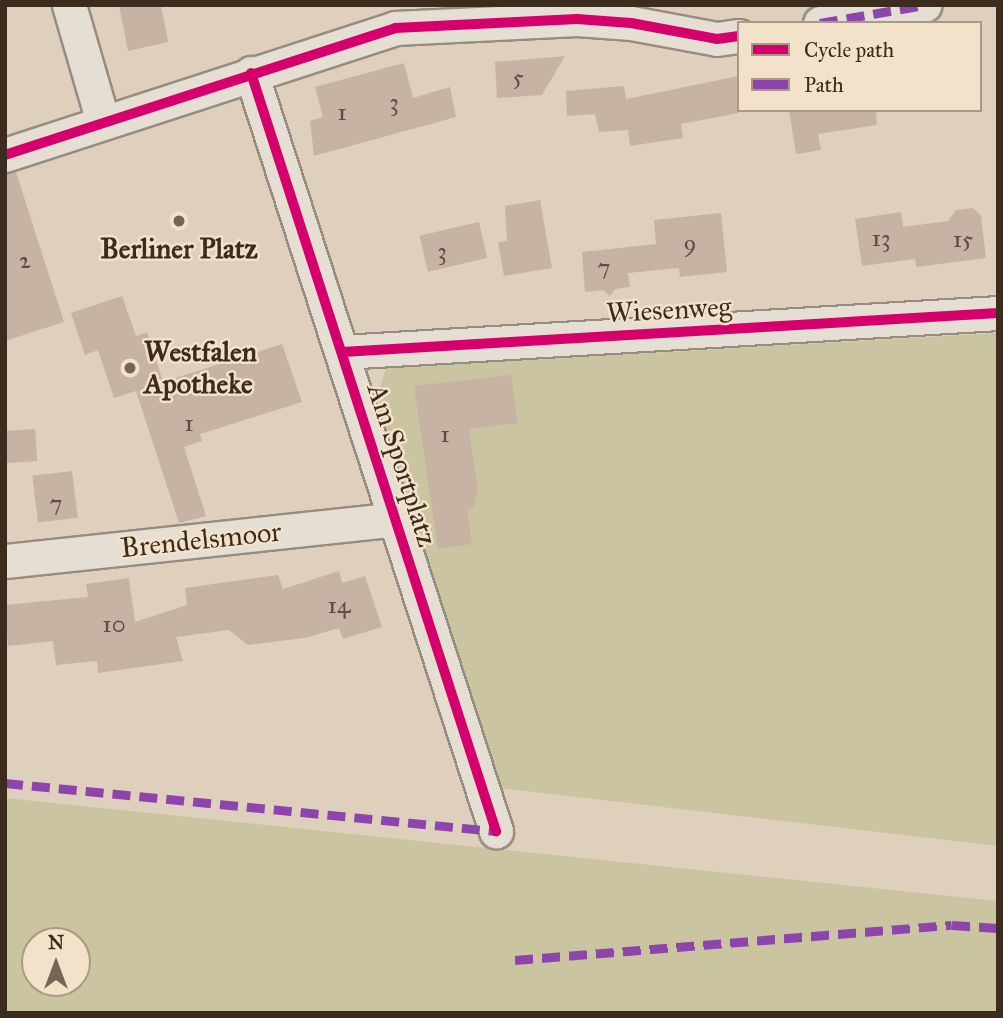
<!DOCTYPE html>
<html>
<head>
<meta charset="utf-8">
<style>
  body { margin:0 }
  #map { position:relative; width:1003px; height:1018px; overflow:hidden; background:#ded0bc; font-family:"IM FELL Great Primer",serif }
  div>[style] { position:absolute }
  .green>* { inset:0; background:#cac5a0 }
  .building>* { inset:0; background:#c6b3a4; transform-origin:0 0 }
  .roads { filter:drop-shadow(2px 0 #968c80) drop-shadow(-2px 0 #968c80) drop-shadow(0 2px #968c80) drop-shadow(0 -2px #968c80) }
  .minor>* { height:33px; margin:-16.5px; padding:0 16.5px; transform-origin:16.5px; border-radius:16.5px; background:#e5ded3 }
  .quiet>* { height:9px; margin-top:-4.5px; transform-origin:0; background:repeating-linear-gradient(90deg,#8e44ad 0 18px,transparent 0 27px) }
  .cycleway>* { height:10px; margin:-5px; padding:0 5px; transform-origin:5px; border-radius:5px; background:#d6006c }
  .dots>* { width:19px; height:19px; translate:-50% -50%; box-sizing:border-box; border:4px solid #f3e2ca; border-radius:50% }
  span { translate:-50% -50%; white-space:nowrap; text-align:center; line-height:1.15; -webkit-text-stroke:5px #f3e2ca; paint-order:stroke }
  .number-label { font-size:24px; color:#5e4e40 }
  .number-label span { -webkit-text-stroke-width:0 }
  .poi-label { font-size:28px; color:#3c2c1e; font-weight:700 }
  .left { translate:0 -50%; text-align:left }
  .street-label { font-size:28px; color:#3c2c1e }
  .frame { position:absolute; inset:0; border:7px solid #3c2c1e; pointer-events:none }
  .legend { position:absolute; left:737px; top:21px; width:245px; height:91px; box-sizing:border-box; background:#f3e2ca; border:2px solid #aa9985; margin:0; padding:9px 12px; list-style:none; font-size:21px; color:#3c2c1e }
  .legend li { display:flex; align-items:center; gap:14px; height:35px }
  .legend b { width:35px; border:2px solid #aa9985 }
  .north { position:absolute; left:21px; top:927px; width:70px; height:70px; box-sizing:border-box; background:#f3e2ca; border:2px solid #aa9985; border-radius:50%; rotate:0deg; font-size:19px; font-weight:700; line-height:28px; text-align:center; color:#3c2c1e }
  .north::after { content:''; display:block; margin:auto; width:24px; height:32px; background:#756555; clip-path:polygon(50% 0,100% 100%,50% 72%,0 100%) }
</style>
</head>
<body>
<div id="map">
  <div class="green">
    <div style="clip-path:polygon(998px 333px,998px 846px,499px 788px,407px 512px,378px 395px,386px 368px)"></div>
    <div style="clip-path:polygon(evenodd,5px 798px,998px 901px,998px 1013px,5px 1013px,5px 798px,35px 941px,77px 941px,77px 983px,35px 983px,35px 941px)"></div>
  </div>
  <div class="building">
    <div style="clip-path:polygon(119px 5px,161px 5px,168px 42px,128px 51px)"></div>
    <div style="clip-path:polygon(565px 56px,542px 95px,497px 98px,495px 62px)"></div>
    <div style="clip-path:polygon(404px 63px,413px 98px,450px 87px,456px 117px,314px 156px,310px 121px,323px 117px,315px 87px)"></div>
    <div style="clip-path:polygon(739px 76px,739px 113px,681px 124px,683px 138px,630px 146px,628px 130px,599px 132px,595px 114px,567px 116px,566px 91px,624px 86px,626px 99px)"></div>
    <div style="clip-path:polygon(789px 110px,876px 110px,877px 125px,818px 134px,821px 150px,796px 154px)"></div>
    <div style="clip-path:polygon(16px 172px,64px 322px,5px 341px,5px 174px)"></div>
    <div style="clip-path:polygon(540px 200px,552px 268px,504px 276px,498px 242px,507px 241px,505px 206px)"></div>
    <div style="clip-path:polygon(973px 208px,981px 216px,986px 258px,916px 267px,915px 259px,862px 266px,855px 219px,901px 212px,903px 227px,948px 221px,956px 210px)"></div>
    <div style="clip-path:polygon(721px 213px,727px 272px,680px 277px,679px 268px,628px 273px,630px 287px,615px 289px,610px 296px,603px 290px,585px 292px,582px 252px,656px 244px,654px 220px)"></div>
    <div style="left:479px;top:222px;width:37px;height:61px;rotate:77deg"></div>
    <div style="clip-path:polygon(122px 296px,136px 336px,147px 332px,163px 382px,282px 344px,302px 402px,200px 434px,202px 441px,184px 447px,206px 516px,179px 523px,136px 391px,114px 398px,98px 350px,85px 355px,71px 313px)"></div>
    <div style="clip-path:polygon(511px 375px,518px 423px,469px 429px,478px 491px,473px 508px,467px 510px,472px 544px,438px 549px,414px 386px)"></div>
    <div style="left:35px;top:429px;width:32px;height:30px;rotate:86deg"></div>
    <div style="left:72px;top:471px;width:47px;height:40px;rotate:83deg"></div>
    <div style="clip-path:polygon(339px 571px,342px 583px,365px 576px,382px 627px,343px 639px,339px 628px,305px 638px,248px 645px,229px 630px,176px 637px,183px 661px,98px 673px,97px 661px,56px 665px,53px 641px,8px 646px,5px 605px,88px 597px,86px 584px,129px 578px,135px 622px,187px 605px,185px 588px,278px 575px,283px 589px)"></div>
  </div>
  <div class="roads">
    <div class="minor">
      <div style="left:69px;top:5px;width:122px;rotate:73.8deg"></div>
      <div style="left:820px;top:23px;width:106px;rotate:-9.8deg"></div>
      <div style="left:251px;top:73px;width:797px;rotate:72.09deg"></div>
      <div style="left:5px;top:155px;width:410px;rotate:-18deg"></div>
      <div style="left:395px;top:28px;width:182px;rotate:-2.8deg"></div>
      <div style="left:577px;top:19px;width:54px;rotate:4.2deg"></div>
      <div style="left:631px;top:23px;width:87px;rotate:10.5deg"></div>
      <div style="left:717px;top:39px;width:22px;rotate:-8deg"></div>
      <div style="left:342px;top:352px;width:657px;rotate:-3.4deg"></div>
      <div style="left:5px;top:561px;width:393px;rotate:-6.1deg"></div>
    </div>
  </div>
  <div class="quiet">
    <div style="left:820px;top:23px;width:106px;rotate:-9.8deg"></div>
    <div style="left:5px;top:783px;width:493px;rotate:5.6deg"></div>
    <div style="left:515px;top:960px;width:438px;rotate:-4.6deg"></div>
    <div style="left:952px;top:925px;width:46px;rotate:3.7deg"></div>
  </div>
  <div class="cycleway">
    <div style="left:251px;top:73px;width:797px;rotate:72.09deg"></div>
    <div style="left:5px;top:155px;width:410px;rotate:-18deg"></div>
    <div style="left:395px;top:28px;width:182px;rotate:-2.8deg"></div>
    <div style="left:577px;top:19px;width:54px;rotate:4.2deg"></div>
    <div style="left:631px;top:23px;width:87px;rotate:10.5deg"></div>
    <div style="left:717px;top:39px;width:22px;rotate:-8deg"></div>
    <div style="left:342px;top:352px;width:657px;rotate:-3.4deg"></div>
  </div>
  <div class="dots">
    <div style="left:179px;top:221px;background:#756555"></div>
    <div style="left:130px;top:368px;background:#756555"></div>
  </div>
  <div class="number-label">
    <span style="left:518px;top:78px">5</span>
    <span style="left:394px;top:103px">3</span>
    <span style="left:342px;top:113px">1</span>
    <span style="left:881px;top:239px">13</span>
    <span style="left:963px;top:240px">15</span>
    <span style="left:690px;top:244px">9</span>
    <span style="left:442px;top:252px">3</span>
    <span style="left:25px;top:261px">2</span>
    <span style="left:604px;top:268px">7</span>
    <span style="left:189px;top:424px">1</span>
    <span style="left:445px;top:435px">1</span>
    <span style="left:56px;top:504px">7</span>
    <span style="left:339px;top:606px">14</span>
    <span style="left:114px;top:625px">10</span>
  </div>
  <div class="poi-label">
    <span style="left:179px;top:249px">Berliner Platz</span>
    <span class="left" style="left:144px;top:368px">Westfalen<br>Apotheke</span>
  </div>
  <div class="street-label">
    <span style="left:669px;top:310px;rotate:-3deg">Wiesenweg</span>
    <span style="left:402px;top:465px;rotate:72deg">Am Sportplatz</span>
    <span style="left:201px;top:540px;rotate:-6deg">Brendelsmoor</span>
  </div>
  <div class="frame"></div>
  <ul class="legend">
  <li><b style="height:9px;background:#d6006c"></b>Cycle path</li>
  <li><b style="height:9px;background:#8e44ad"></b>Path</li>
  </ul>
  <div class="north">N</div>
</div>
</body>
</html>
